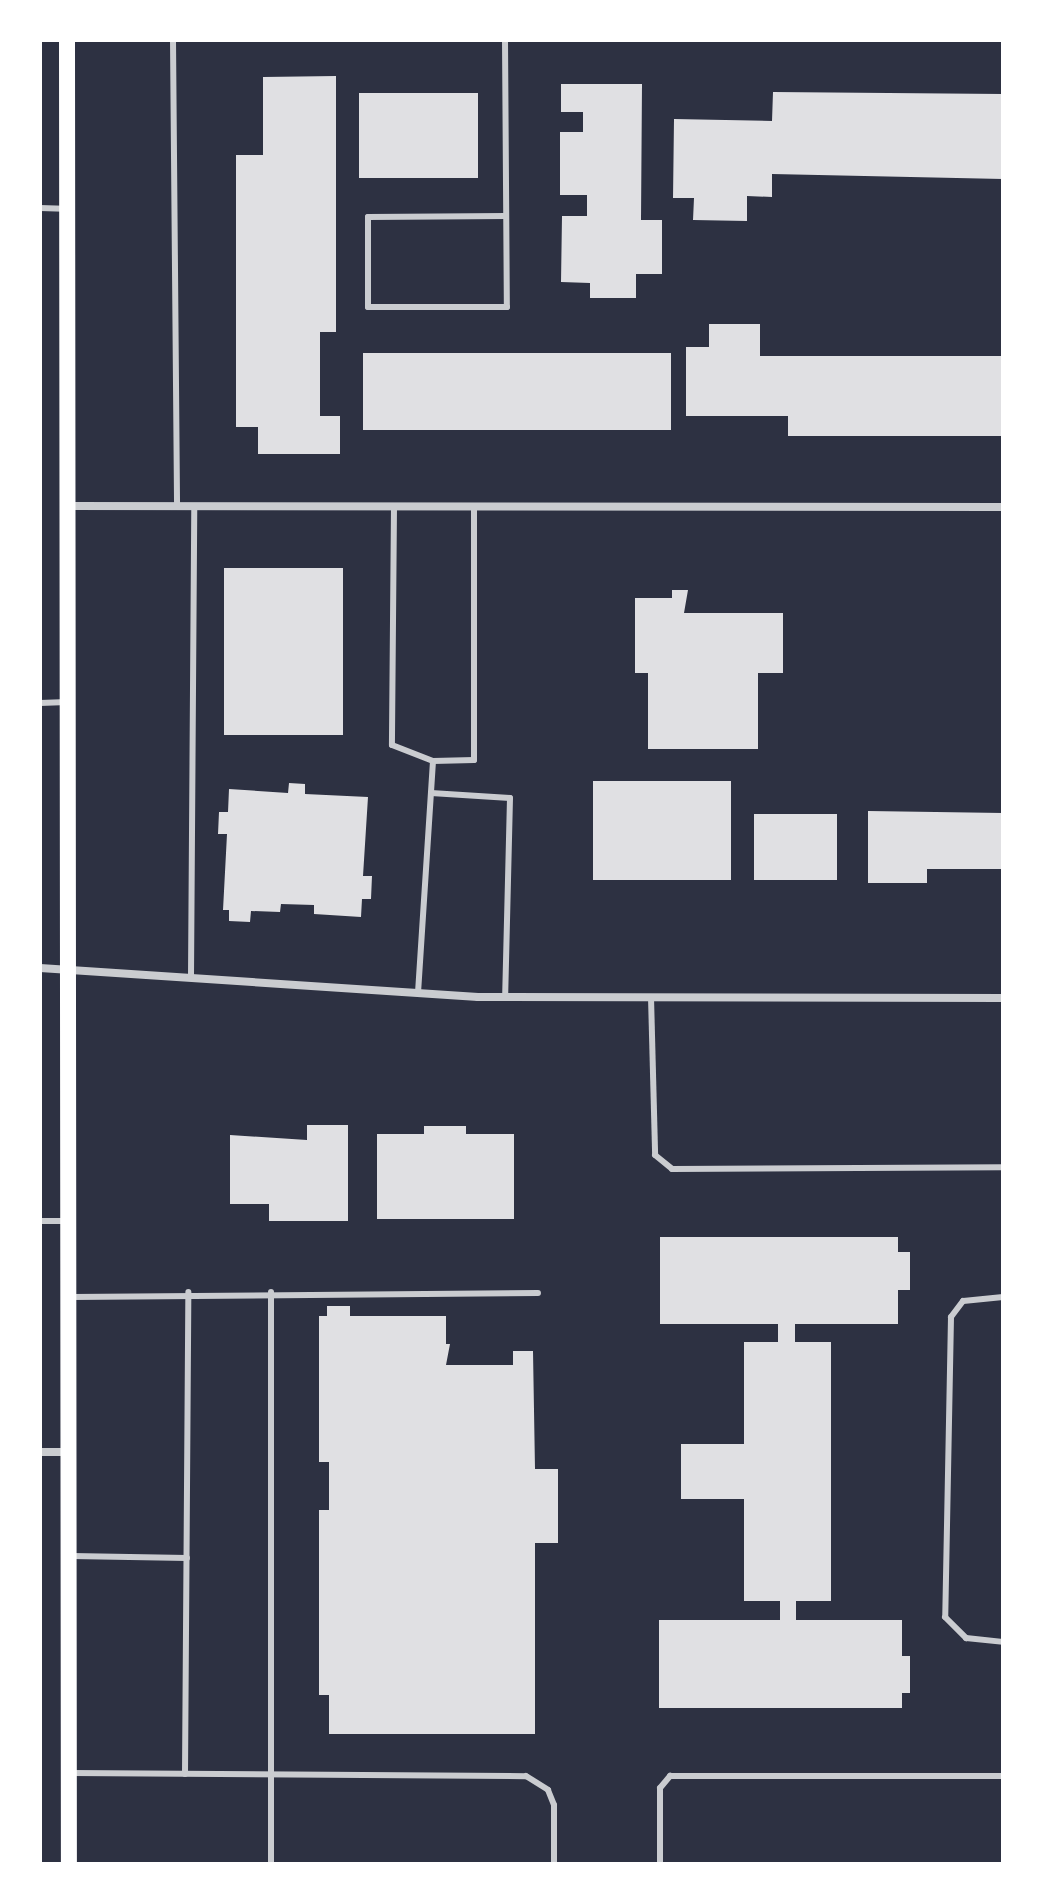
<!DOCTYPE html>
<html>
<head>
<meta charset="utf-8">
<style>
  body { margin:0 }
  #map { position:relative; width:1043px; height:1904px; overflow:hidden; background:#2d3142; font-family:Ubuntu,sans-serif }
  div>[style] { position:absolute }
  .building>* { inset:0; background:#e0e0e3; transform-origin:0 0 }
  .service>* { height:6px; margin:-3px; padding:0 3px; transform-origin:3px; border-radius:3px; background:#caccd0 }
  .minor>* { height:8px; margin:-4px; padding:0 4px; transform-origin:4px; border-radius:4px; background:#caccd0 }
  .secondary>* { height:16px; margin:-8px; padding:0 8px; transform-origin:8px; border-radius:8px; background:#fff }
  span { translate:-50% -50%; white-space:nowrap; text-align:center; line-height:1.15; -webkit-text-stroke:6px #fff; paint-order:stroke }
  .frame { position:absolute; inset:0; border:42px solid #fff; pointer-events:none }
</style>
</head>
<body>
<div id="map">
  <div class="building">
    <div style="clip-path:polygon(336px 76px,336px 332px,320px 332px,320px 416px,340px 416px,340px 454px,258px 454px,258px 427px,236px 427px,236px 155px,263px 155px,263px 77px)"></div>
    <div style="clip-path:polygon(561px 84px,642px 84px,641px 220px,662px 220px,662px 274px,636px 274px,636px 298px,590px 298px,590px 283px,561px 282px,562px 216px,587px 216px,587px 195px,560px 195px,560px 132px,583px 132px,583px 112px,561px 112px)"></div>
    <div style="clip-path:polygon(773px 92px,1003px 94px,1003px 179px,772px 174px,772px 197px,747px 196px,747px 221px,693px 220px,694px 198px,673px 198px,674px 119px,772px 121px)"></div>
    <div style="left:359px;top:93px;width:119px;height:85px"></div>
    <div style="clip-path:polygon(709px 324px,760px 324px,760px 356px,1003px 356px,1003px 436px,788px 436px,788px 416px,686px 416px,686px 347px,709px 347px)"></div>
    <div style="left:363px;top:353px;width:308px;height:77px"></div>
    <div style="left:224px;top:568px;width:119px;height:167px"></div>
    <div style="clip-path:polygon(672px 590px,688px 590px,684px 613px,783px 613px,783px 673px,758px 673px,758px 749px,648px 749px,648px 673px,635px 673px,635px 598px,672px 598px)"></div>
    <div style="left:593px;top:781px;width:138px;height:99px"></div>
    <div style="clip-path:polygon(289px 783px,305px 784px,305px 794px,368px 797px,363px 876px,372px 876px,371px 899px,362px 899px,361px 917px,314px 914px,314px 905px,281px 904px,280px 912px,251px 911px,250px 922px,229px 921px,229px 910px,223px 910px,227px 834px,218px 834px,219px 812px,228px 812px,229px 789px,288px 793px)"></div>
    <div style="clip-path:polygon(868px 811px,1003px 813px,1003px 869px,927px 869px,927px 883px,868px 883px)"></div>
    <div style="left:754px;top:814px;width:83px;height:66px"></div>
    <div style="clip-path:polygon(307px 1125px,348px 1125px,348px 1221px,269px 1221px,269px 1204px,230px 1204px,230px 1135px,307px 1140px)"></div>
    <div style="clip-path:polygon(424px 1126px,466px 1126px,466px 1134px,514px 1134px,514px 1219px,377px 1219px,377px 1134px,424px 1134px)"></div>
    <div style="clip-path:polygon(660px 1237px,898px 1237px,898px 1252px,910px 1252px,910px 1290px,898px 1290px,898px 1324px,795px 1324px,795px 1342px,831px 1342px,831px 1601px,796px 1601px,796px 1620px,902px 1620px,902px 1656px,910px 1656px,910px 1693px,902px 1693px,902px 1708px,659px 1708px,659px 1620px,780px 1620px,780px 1601px,744px 1601px,744px 1499px,681px 1499px,681px 1444px,744px 1444px,744px 1342px,778px 1342px,778px 1324px,660px 1324px)"></div>
    <div style="clip-path:polygon(327px 1306px,350px 1306px,350px 1316px,446px 1316px,446px 1344px,450px 1344px,446px 1365px,513px 1365px,513px 1351px,533px 1351px,535px 1469px,558px 1469px,558px 1543px,535px 1543px,535px 1734px,329px 1734px,329px 1695px,319px 1695px,319px 1510px,329px 1510px,329px 1462px,319px 1462px,319px 1316px,327px 1316px)"></div>
  </div>
  <div class="service">
    <div style="left:173px;top:40px;width:466px;rotate:89.5deg"></div>
    <div style="left:505px;top:40px;width:267px;rotate:89.6deg"></div>
    <div style="left:507px;top:307px;width:139px;rotate:180deg"></div>
    <div style="left:368px;top:307px;width:90px;rotate:-90deg"></div>
    <div style="left:368px;top:217px;width:138px;rotate:-0.4deg"></div>
    <div style="left:40px;top:208px;width:24px;rotate:2deg"></div>
    <div style="left:394px;top:507px;width:238px;rotate:90.5deg"></div>
    <div style="left:392px;top:745px;width:44px;rotate:21.3deg"></div>
    <div style="left:433px;top:761px;width:232px;rotate:93.7deg"></div>
    <div style="left:40px;top:703px;width:27px;rotate:-2deg"></div>
    <div style="left:433px;top:761px;width:41px;rotate:-1.4deg"></div>
    <div style="left:474px;top:760px;width:253px;rotate:-90deg"></div>
    <div style="left:431px;top:793px;width:79px;rotate:3.6deg"></div>
    <div style="left:510px;top:798px;width:199px;rotate:91.4deg"></div>
    <div style="left:191px;top:976px;width:470px;rotate:-89.6deg"></div>
    <div style="left:651px;top:997px;width:158px;rotate:88.5deg"></div>
    <div style="left:655px;top:1155px;width:22px;rotate:39deg"></div>
    <div style="left:672px;top:1169px;width:331px;rotate:-0.3deg"></div>
    <div style="left:40px;top:1221px;width:28px"></div>
    <div style="left:271px;top:1292px;width:572px;rotate:90deg"></div>
    <div style="left:72px;top:1297px;width:466px;rotate:-0.5deg"></div>
    <div style="left:1003px;top:1297px;width:40px;rotate:174.3deg"></div>
    <div style="left:963px;top:1301px;width:20px;rotate:127deg"></div>
    <div style="left:951px;top:1317px;width:300px;rotate:91.1deg"></div>
    <div style="left:945px;top:1617px;width:30px;rotate:45deg"></div>
    <div style="left:966px;top:1638px;width:37px;rotate:6deg"></div>
    <div style="left:72px;top:1556px;width:115px;rotate:1deg"></div>
    <div style="left:71px;top:1773px;width:455px;rotate:0.4deg"></div>
    <div style="left:526px;top:1776px;width:26px;rotate:32deg"></div>
    <div style="left:548px;top:1790px;width:16px;rotate:68deg"></div>
    <div style="left:554px;top:1805px;width:59px;rotate:90deg"></div>
    <div style="left:185px;top:1774px;width:482px;rotate:-89.6deg"></div>
    <div style="left:660px;top:1864px;width:76px;rotate:-90deg"></div>
    <div style="left:660px;top:1788px;width:16px;rotate:-50deg"></div>
    <div style="left:670px;top:1776px;width:333px"></div>
  </div>
  <div class="minor">
    <div style="left:68px;top:506px;width:935px;rotate:0.06deg"></div>
    <div style="left:40px;top:968px;width:439px;rotate:3.8deg"></div>
    <div style="left:478px;top:997px;width:525px;rotate:0.11deg"></div>
    <div style="left:40px;top:1452px;width:28px"></div>
  </div>
  <div class="secondary">
    <div style="left:67px;top:40px;width:1824px;rotate:89.94deg"></div>
  </div>
  <div class="frame"></div>
</div>
</body>
</html>
